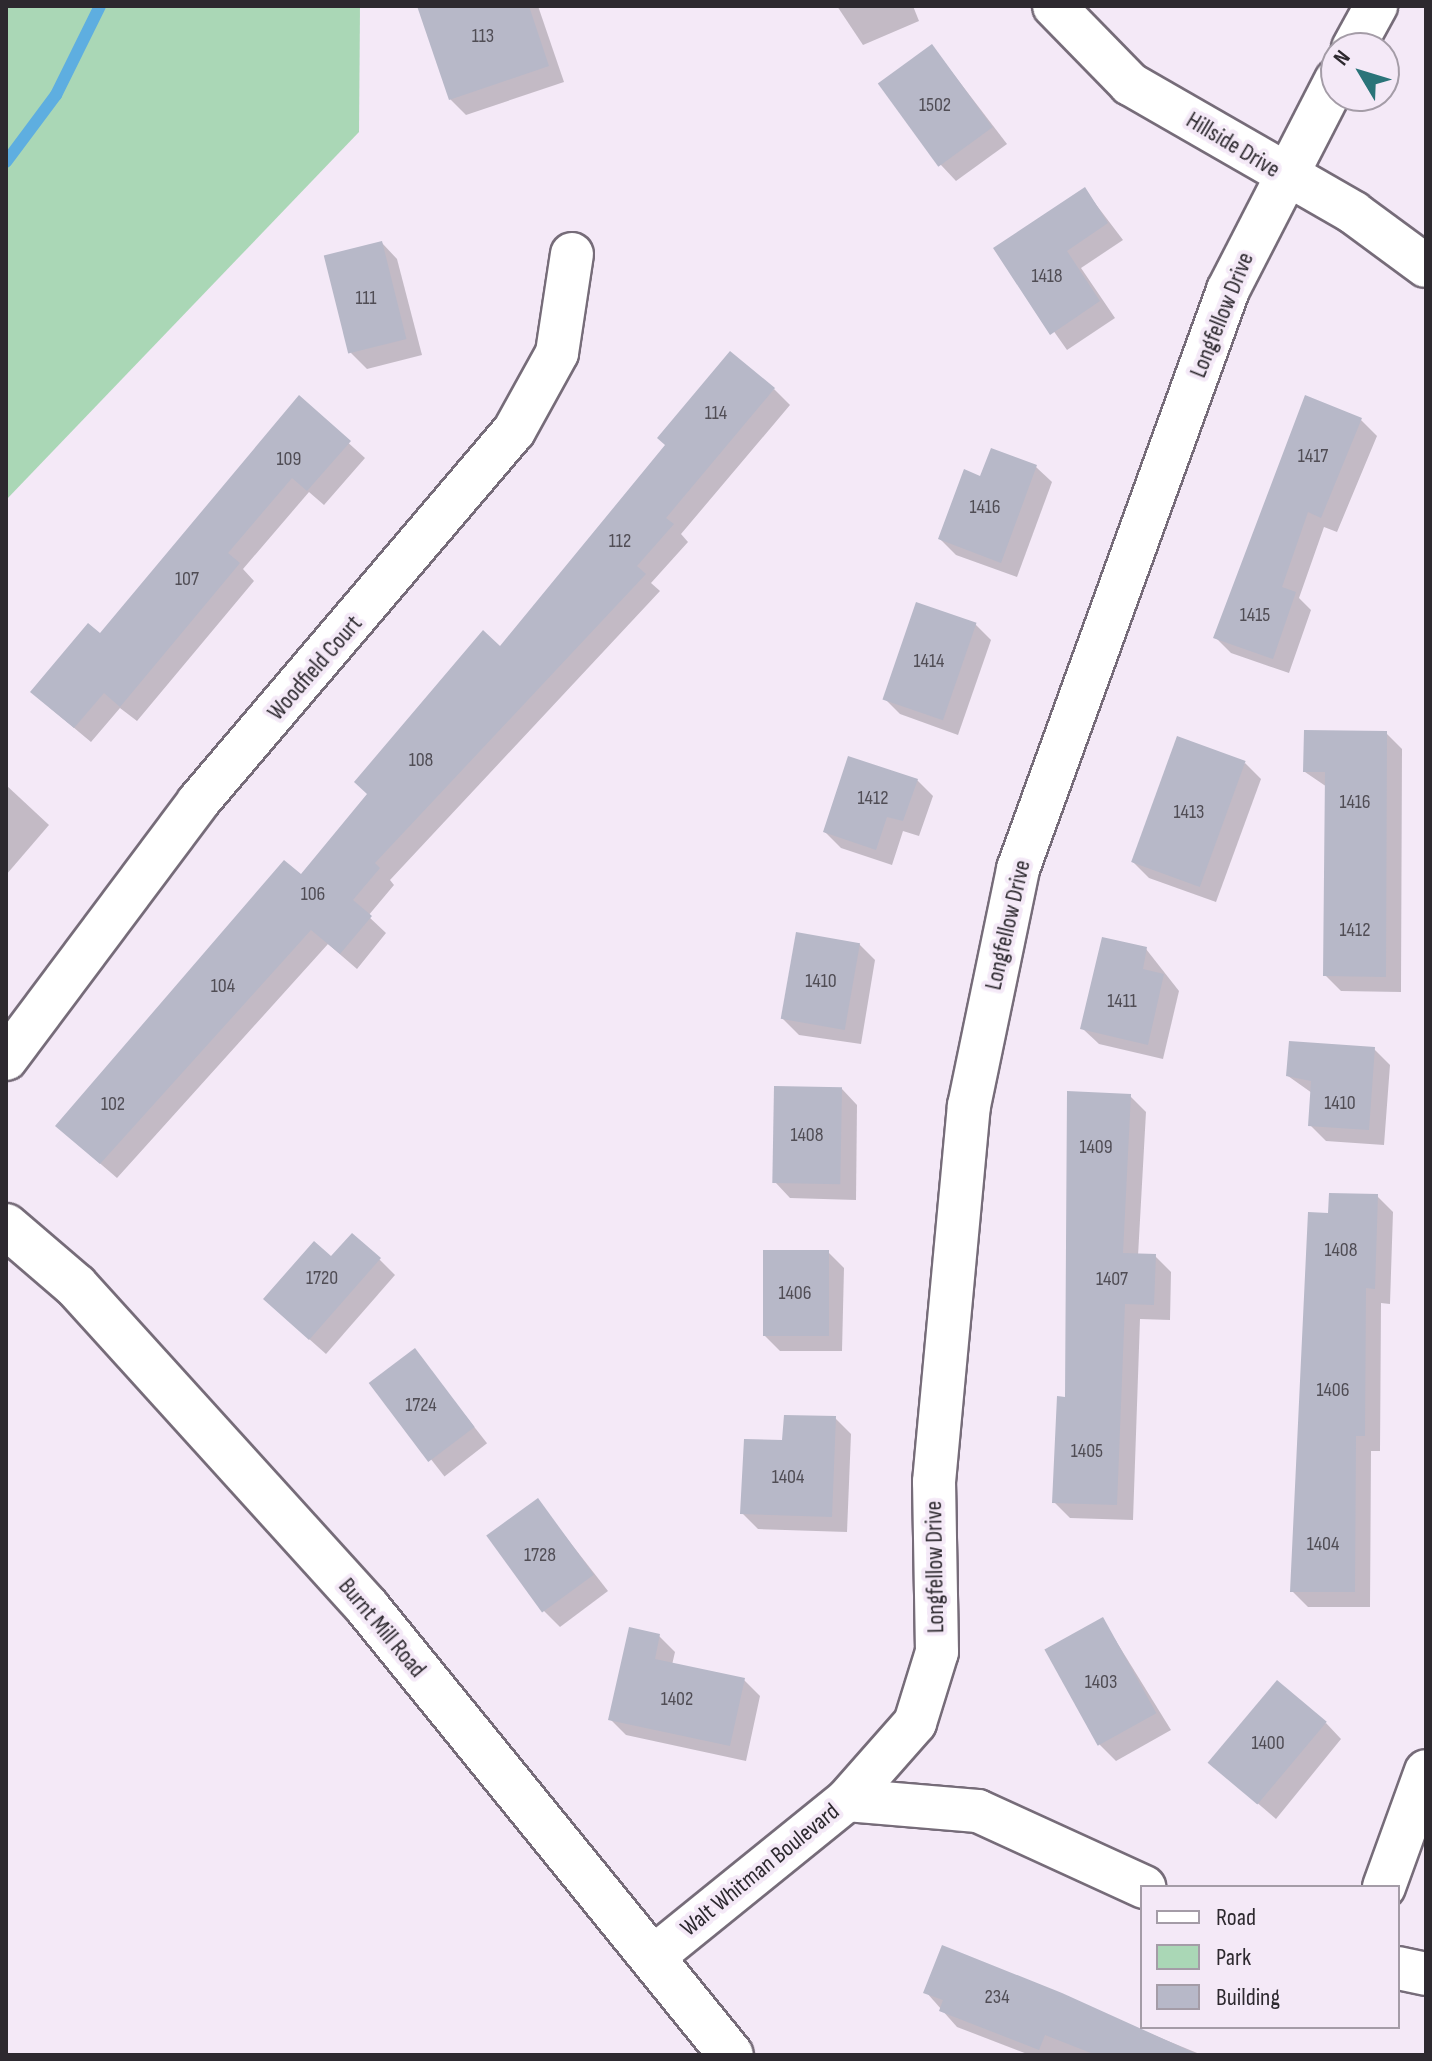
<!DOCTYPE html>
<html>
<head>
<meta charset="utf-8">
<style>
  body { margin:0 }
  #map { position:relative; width:1432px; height:2061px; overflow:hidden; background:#f4e9f7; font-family:"Sofia Sans Condensed",sans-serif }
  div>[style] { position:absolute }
  .green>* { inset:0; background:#aad7b6 }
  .shadow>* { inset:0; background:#0003; transform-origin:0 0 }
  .stream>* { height:12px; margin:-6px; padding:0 6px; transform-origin:6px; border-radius:6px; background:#5eaee0 }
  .building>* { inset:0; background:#b7b8c8; transform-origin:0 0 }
  .roads { filter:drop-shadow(2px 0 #766c79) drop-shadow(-2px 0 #766c79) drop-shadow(0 2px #766c79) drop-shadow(0 -2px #766c79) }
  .street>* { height:42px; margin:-21px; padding:0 21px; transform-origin:21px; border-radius:21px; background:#fff }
  .secondary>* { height:44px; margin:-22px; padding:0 22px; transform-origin:22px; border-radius:22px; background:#fff }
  span { translate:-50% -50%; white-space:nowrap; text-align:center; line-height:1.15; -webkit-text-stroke:8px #f4e9f7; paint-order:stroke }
  .number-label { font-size:20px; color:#504d55 }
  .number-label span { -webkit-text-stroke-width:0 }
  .street-label { font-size:24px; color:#2d292f }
  .frame { position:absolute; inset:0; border:8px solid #2d292f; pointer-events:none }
  .legend { position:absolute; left:1140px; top:1885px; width:260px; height:144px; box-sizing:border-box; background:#f4e9f7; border:2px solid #a49ca7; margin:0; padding:10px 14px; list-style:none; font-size:24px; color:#2d292f }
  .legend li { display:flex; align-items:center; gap:16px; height:40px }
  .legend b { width:40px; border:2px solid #a49ca7 }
  .north { position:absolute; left:1320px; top:32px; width:80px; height:80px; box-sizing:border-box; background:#f4e9f7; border:2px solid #a49ca7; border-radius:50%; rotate:308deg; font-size:22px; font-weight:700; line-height:32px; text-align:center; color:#2d292f }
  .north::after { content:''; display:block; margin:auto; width:28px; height:36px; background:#2a7479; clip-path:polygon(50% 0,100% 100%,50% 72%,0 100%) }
</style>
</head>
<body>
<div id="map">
  <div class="green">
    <div style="clip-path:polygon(6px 6px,360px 6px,359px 132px,6px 500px)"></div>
  </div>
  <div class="shadow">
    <div style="clip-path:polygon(419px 6px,538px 6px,564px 82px,466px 115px,450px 99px)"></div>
    <div style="clip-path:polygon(837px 6px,913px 6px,919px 21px,863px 45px)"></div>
    <div style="clip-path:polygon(932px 46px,1007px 144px,956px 181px,941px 165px)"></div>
    <div style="clip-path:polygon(1085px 190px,1123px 240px,1081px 268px,1115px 318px,1067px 350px,996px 249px)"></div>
    <div style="clip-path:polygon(382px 243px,397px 259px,422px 355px,367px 369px,351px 353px)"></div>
    <div style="clip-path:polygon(774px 389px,790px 405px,681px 534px,688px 542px,651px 583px,660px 591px,390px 880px,394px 885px,368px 916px,386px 933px,357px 969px,328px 944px,117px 1178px,74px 1141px,500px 648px)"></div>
    <div style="clip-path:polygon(299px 398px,365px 458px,324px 505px,309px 492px,243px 569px,254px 581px,137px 721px,120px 708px,91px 742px,49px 707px)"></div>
    <div style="clip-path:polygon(1361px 420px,1377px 436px,1337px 532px,1324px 527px,1299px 598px,1311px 610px,1289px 673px,1231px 653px,1215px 637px)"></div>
    <div style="clip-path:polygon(1036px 467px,1052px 482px,1017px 577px,956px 555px,940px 539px,982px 478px)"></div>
    <div style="clip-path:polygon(975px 624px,991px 640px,958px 735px,900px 714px,884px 698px)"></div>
    <div style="clip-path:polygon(1386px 733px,1402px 749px,1401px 992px,1341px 991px,1325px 975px,1327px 787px,1305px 772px)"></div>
    <div style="clip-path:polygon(1245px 763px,1261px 779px,1216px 902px,1149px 878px,1133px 862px)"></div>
    <div style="clip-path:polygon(917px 780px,933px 796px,919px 836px,903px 831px,892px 865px,841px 848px,825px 832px)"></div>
    <div style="clip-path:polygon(6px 785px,49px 825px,6px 875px)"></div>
    <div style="clip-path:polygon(859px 944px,875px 960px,861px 1044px,799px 1035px,783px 1019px)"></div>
    <div style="clip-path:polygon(1146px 949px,1179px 991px,1163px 1059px,1099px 1044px,1083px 1029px)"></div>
    <div style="clip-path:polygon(1374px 1049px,1390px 1065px,1384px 1145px,1326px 1141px,1310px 1125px,1312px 1093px,1288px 1076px)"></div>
    <div style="clip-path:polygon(842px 1089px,857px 1105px,856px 1200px,790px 1198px,775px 1182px)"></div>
    <div style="clip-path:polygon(1130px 1096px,1146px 1112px,1138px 1256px,1155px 1256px,1171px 1272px,1170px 1320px,1140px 1319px,1133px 1520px,1070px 1518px,1054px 1502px,1067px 1399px)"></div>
    <div style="clip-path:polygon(1377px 1196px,1393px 1212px,1390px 1304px,1381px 1303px,1380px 1451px,1371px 1451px,1370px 1607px,1308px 1607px,1292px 1591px,1330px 1215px)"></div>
    <div style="clip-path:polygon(828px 1252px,844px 1268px,842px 1351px,780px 1351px,764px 1335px)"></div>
    <div style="clip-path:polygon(331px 1259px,379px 1259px,395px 1275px,326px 1354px,281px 1314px)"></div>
    <div style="left:415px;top:1351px;width:117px;height:54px;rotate:52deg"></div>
    <div style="clip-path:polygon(835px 1418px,851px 1434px,847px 1532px,758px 1529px,742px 1513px,784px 1442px)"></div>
    <div style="clip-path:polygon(537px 1500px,608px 1591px,560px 1627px,544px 1611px)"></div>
    <div style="clip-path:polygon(1103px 1620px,1171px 1730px,1116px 1761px,1100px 1745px)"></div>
    <div style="clip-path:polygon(659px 1636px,675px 1652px,672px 1665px,744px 1680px,760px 1696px,746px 1761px,626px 1735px,610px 1719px)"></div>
    <div style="clip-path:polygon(1326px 1723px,1341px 1739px,1276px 1819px,1212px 1764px)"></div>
    <div style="clip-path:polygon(943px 1948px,1202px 2055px,1030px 2055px,957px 2027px,926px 1992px)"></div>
  </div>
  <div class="stream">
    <div style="left:6px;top:162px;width:84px;rotate:-53.3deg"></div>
    <div style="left:56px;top:95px;width:99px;rotate:-63.7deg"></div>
  </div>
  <div class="building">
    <div style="clip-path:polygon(417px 6px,529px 6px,549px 66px,449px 100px)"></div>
    <div style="left:932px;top:44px;width:103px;height:67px;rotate:54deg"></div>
    <div style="clip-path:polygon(1085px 187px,1108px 223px,1067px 251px,1100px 301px,1050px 335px,993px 248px)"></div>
    <div style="left:382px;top:241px;width:101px;height:60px;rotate:76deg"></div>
    <div style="clip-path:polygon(730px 351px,775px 388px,666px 518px,674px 524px,637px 566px,646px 574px,375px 863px,380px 868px,353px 900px,372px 916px,340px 954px,311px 930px,100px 1164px,55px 1126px,284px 860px,301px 874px,367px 794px,354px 782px,483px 630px,500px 646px,665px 445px,657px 438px)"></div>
    <div style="clip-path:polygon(299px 395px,351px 441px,307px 491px,292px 478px,228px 553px,240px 563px,120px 707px,104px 693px,74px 728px,30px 692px,88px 623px,100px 633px)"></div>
    <div style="clip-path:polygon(1305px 395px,1362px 418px,1321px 518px,1308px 512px,1282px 587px,1296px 592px,1273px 659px,1213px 638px)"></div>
    <div style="clip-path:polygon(991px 448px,1037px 465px,1001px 563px,938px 539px,964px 469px,980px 476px)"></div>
    <div style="left:916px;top:602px;width:64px;height:103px;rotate:19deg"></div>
    <div style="clip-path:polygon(1304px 730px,1387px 731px,1386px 977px,1323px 976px,1325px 772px,1303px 772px)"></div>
    <div style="left:1177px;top:736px;width:73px;height:134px;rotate:20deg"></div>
    <div style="clip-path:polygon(848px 756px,918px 779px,903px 821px,887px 817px,876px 850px,823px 832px)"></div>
    <div style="left:796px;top:932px;width:65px;height:88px;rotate:10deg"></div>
    <div style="clip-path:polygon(1102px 937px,1147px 947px,1143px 969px,1164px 974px,1148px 1045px,1080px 1029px)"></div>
    <div style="clip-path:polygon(1289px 1041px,1375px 1047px,1369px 1130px,1308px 1126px,1311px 1081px,1286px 1076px)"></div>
    <div style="left:774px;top:1086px;width:68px;height:97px;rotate:1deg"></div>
    <div style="clip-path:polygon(1067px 1091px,1131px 1094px,1123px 1253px,1156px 1254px,1154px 1305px,1125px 1304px,1117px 1505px,1052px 1503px,1057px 1396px,1065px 1397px)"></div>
    <div style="clip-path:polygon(1329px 1193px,1378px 1194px,1375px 1289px,1366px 1288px,1365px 1436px,1356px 1436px,1355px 1592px,1290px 1592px,1308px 1212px,1328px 1213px)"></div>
    <div style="clip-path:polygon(352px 1233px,381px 1258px,309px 1340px,263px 1299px,314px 1241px,331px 1256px)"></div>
    <div style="left:763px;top:1250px;width:66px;height:86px"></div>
    <div style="left:415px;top:1348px;width:99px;height:58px;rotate:53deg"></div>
    <div style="clip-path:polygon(784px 1415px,836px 1416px,832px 1517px,740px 1514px,744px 1439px,782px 1440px)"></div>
    <div style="left:538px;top:1498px;width:95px;height:64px;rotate:54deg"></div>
    <div style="left:1103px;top:1617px;width:110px;height:67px;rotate:61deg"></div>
    <div style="clip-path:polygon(629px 1627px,660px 1634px,655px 1659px,745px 1678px,730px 1746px,608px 1720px)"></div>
    <div style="left:1277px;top:1680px;width:65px;height:108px;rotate:40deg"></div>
    <div style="clip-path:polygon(942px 1945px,1062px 1993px,1199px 2055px,1096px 2055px,1045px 2035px,1039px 2050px,939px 2011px,943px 2000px,923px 1993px)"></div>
  </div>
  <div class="roads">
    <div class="street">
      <div style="left:1054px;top:6px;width:109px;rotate:45.7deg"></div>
      <div style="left:1130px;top:84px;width:258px;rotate:29.9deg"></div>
      <div style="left:1354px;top:213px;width:89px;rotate:36.4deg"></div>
      <div style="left:1353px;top:48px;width:48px;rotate:-61.3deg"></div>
      <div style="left:6px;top:1059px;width:321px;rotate:-53.2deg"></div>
      <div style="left:198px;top:802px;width:487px;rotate:-49.6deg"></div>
      <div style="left:514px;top:431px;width:89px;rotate:-61.1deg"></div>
      <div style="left:557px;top:353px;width:100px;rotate:-81.4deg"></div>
      <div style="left:847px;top:1800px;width:103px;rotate:-48.6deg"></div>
      <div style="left:915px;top:1723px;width:74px;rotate:-72.8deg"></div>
      <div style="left:937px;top:1652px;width:170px;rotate:-91deg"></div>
      <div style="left:934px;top:1482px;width:378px;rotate:-84.7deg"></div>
      <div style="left:969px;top:1106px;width:242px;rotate:-78.3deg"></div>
      <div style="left:1018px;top:869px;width:616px;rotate:-70.06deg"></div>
      <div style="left:1228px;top:290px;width:236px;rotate:-62.8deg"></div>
      <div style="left:1384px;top:1887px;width:123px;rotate:-70.1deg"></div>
      <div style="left:653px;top:1957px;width:250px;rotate:-39deg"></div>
      <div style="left:847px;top:1800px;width:131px;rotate:4.8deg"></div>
      <div style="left:978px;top:1811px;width:183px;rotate:24.6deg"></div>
      <div style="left:1398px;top:1968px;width:29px;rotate:12deg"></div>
    </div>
    <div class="secondary">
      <div style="left:6px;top:1226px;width:92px;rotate:40.6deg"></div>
      <div style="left:76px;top:1286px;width:433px;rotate:47.8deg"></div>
      <div style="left:367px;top:1607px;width:577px;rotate:50.91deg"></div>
    </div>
  </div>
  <div class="number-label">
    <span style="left:483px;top:36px">113</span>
    <span style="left:935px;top:105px">1502</span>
    <span style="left:1047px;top:276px">1418</span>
    <span style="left:366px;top:298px">111</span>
    <span style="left:716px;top:413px">114</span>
    <span style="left:1313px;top:456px">1417</span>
    <span style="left:289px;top:459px">109</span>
    <span style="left:985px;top:507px">1416</span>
    <span style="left:620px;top:541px">112</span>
    <span style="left:187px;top:579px">107</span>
    <span style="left:1255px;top:615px">1415</span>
    <span style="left:929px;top:661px">1414</span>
    <span style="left:421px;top:760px">108</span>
    <span style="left:873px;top:798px">1412</span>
    <span style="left:1355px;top:802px">1416</span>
    <span style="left:1189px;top:812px">1413</span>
    <span style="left:313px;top:894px">106</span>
    <span style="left:1355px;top:930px">1412</span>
    <span style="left:821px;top:981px">1410</span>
    <span style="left:223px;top:986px">104</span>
    <span style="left:1122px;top:1001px">1411</span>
    <span style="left:1340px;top:1103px">1410</span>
    <span style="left:113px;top:1104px">102</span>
    <span style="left:807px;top:1135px">1408</span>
    <span style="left:1096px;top:1147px">1409</span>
    <span style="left:1341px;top:1250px">1408</span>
    <span style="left:322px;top:1278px">1720</span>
    <span style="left:1112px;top:1279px">1407</span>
    <span style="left:795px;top:1293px">1406</span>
    <span style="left:1333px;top:1390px">1406</span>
    <span style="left:421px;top:1405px">1724</span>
    <span style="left:1087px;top:1451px">1405</span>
    <span style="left:788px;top:1477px">1404</span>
    <span style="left:1323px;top:1544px">1404</span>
    <span style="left:540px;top:1555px">1728</span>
    <span style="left:1101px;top:1682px">1403</span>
    <span style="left:677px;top:1699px">1402</span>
    <span style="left:1268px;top:1743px">1400</span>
    <span style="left:997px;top:1997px">234</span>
  </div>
  <div class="street-label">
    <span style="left:1233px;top:145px;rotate:31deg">Hillside Drive</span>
    <span style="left:1222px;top:315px;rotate:-68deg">Longfellow Drive</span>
    <span style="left:315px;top:668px;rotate:-49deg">Woodfield Court</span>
    <span style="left:1008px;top:925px;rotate:-77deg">Longfellow Drive</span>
    <span style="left:935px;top:1567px;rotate:-91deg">Longfellow Drive</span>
    <span style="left:382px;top:1628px;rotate:50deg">Burnt Mill Road</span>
    <span style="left:760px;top:1870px;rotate:-39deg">Walt Whitman Boulevard</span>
  </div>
  <div class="frame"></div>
  <ul class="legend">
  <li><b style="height:10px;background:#fff"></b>Road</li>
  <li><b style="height:22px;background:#aad7b6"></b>Park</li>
  <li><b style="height:22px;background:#b7b8c8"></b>Building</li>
  </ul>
  <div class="north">N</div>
</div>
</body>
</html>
